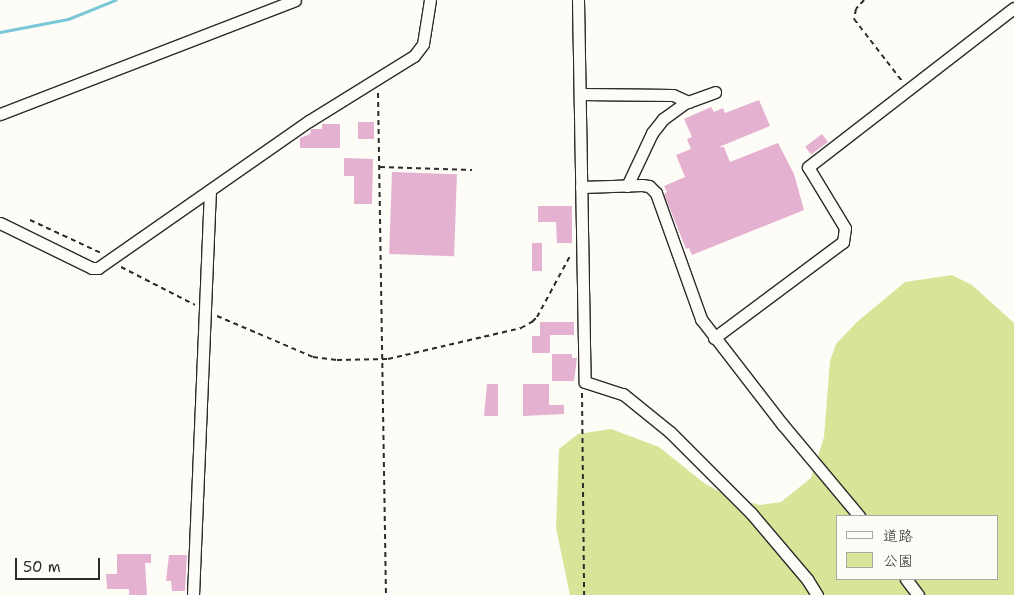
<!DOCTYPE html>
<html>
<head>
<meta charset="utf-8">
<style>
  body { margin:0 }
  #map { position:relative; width:1014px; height:595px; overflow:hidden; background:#fdfcf7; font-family:"Shantell Sans","Klee One",sans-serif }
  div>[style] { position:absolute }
  .green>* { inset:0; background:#d8e598 }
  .stream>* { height:3px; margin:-1.5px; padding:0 1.5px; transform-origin:1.5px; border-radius:1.5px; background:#79c7d7 }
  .building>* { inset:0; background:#e4b2d0; transform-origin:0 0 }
  .path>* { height:2px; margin-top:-1px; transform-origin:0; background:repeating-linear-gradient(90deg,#2b2b2b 0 5px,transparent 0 9px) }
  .roads { filter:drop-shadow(1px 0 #2b2b2b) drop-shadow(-1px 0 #2b2b2b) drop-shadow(0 1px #2b2b2b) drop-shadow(0 -1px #2b2b2b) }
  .minor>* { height:11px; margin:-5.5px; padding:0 5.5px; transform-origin:5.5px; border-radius:5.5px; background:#fdfcf7 }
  span { translate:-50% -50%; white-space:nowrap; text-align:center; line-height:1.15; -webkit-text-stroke:4px #fdfcf7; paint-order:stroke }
  .legend { position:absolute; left:836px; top:515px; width:162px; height:65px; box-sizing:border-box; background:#fdfcf7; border:1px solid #a9a8a5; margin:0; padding:6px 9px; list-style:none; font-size:15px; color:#2b2b2b }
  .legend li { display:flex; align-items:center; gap:10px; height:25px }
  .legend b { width:25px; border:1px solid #a9a8a5 }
  .scale { position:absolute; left:15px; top:558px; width:85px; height:22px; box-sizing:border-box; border:2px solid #2b2b2b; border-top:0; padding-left:6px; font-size:15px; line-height:18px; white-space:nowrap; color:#2b2b2b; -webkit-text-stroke:4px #fdfcf7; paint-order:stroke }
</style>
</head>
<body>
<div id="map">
  <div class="green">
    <div style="clip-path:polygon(evenodd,952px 275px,972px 285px,1014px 323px,1014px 595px,570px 595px,556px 528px,559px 449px,578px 434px,611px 429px,659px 447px,704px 483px,731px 498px,760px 505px,781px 502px,811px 478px,824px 437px,830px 361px,836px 344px,857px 322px,905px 282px,952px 275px,838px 516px,998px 516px,998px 579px,838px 579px,838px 516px)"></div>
  </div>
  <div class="stream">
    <div style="left:0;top:32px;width:69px;rotate:-10.8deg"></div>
    <div style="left:68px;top:19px;width:51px;rotate:-22deg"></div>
  </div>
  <div class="building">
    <div style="clip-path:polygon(759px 100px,770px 126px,719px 147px,724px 147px,730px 162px,778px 143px,794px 174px,804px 210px,692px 255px,689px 248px,686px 249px,664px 194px,667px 192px,664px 186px,685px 177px,676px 155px,691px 149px,687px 139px,692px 137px,684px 119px,711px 107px,714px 112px,723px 108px,725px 113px)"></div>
    <div style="left:358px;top:122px;width:16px;height:17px"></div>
    <div style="clip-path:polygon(322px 124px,340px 124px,340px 148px,300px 148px,300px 138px,310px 134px,311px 129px,322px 129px)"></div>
    <div style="left:822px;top:134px;width:10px;height:21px;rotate:53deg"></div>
    <div style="clip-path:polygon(344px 158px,373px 159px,372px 204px,354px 204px,354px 176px,344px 176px)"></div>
    <div style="left:392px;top:172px;width:65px;height:82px;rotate:2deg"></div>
    <div style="clip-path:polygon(538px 206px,572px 206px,572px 243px,557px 243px,556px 222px,538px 222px)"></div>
    <div style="left:532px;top:243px;width:10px;height:28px"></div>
    <div style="clip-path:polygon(540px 322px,574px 322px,574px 335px,550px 335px,550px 353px,532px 353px,532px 336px,540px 336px)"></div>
    <div style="clip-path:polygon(552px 354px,572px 354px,572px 358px,577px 358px,574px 381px,552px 381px)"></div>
    <div style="clip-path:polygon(487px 384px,498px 384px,498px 416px,484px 416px)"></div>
    <div style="clip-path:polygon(523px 384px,549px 384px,549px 405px,564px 405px,564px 414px,523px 416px)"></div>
    <div style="clip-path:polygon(117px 554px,151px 554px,151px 563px,145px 563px,147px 595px,129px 595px,129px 589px,107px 589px,106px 574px,117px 574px)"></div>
    <div style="clip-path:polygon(169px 555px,187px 555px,185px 591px,172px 591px,171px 581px,166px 581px)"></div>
  </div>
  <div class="path">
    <div style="left:864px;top:0;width:12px;rotate:132deg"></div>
    <div style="left:856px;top:9px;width:10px;rotate:101deg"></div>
    <div style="left:854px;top:19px;width:78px;rotate:52.3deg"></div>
    <div style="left:378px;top:93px;width:502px;rotate:89.09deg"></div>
    <div style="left:380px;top:167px;width:92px;rotate:1.9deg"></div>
    <div style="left:30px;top:220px;width:78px;rotate:24.9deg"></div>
    <div style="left:121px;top:267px;width:83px;rotate:27.2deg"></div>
    <div style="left:217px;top:316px;width:104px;rotate:23.1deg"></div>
    <div style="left:313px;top:357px;width:24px;rotate:7deg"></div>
    <div style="left:337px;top:360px;width:51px;rotate:-1.1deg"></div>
    <div style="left:388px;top:359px;width:137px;rotate:-13.1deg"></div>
    <div style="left:521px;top:328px;width:13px;rotate:-29deg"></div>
    <div style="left:532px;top:322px;width:7px;rotate:-45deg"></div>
    <div style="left:537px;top:317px;width:72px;rotate:-61.6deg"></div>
    <div style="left:582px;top:393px;width:202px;rotate:89.4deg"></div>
  </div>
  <div class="roads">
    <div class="minor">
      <div style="left:578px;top:0;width:382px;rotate:89deg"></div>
      <div style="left:585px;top:382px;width:40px;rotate:18deg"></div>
      <div style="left:623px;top:394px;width:60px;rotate:39deg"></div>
      <div style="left:670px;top:432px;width:115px;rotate:45deg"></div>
      <div style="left:751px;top:513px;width:87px;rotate:49.7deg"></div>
      <div style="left:807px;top:579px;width:19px;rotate:58deg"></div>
      <div style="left:580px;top:94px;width:93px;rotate:0.6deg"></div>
      <div style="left:673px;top:95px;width:17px;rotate:24deg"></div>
      <div style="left:0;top:114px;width:316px;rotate:-21.1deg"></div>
      <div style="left:627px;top:186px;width:59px;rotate:-64.7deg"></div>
      <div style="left:652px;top:133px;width:18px;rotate:-52deg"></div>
      <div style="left:663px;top:119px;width:27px;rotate:-36deg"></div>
      <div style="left:685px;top:103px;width:32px;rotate:-20deg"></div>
      <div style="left:581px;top:187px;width:61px;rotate:-1.9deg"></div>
      <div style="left:642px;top:185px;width:7px;rotate:8deg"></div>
      <div style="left:649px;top:186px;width:10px;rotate:45deg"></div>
      <div style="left:656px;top:193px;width:134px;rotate:70.3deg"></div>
      <div style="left:701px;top:319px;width:134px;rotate:52.3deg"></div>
      <div style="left:783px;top:425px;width:119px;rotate:50.1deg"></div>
      <div style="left:0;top:223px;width:102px;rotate:26.1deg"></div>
      <div style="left:92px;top:268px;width:6px"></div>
      <div style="left:98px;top:268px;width:257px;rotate:-34.9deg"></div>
      <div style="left:309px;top:121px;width:123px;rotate:-31.8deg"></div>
      <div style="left:414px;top:56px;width:15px;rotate:-53deg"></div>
      <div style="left:423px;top:44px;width:45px;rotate:-81deg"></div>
      <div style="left:714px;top:338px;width:161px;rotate:-36.7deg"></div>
      <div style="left:843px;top:242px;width:14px;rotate:-82deg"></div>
      <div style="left:845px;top:228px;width:71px;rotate:-121.2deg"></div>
      <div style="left:808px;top:167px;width:260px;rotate:-37.7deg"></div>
      <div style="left:906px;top:579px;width:20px;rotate:53deg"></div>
      <div style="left:193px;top:595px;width:404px;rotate:-87.6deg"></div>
    </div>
  </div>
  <ul class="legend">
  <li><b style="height:6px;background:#fdfcf7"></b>道路</li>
  <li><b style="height:14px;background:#d8e598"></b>公園</li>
  </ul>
  <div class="scale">50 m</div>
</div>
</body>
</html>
